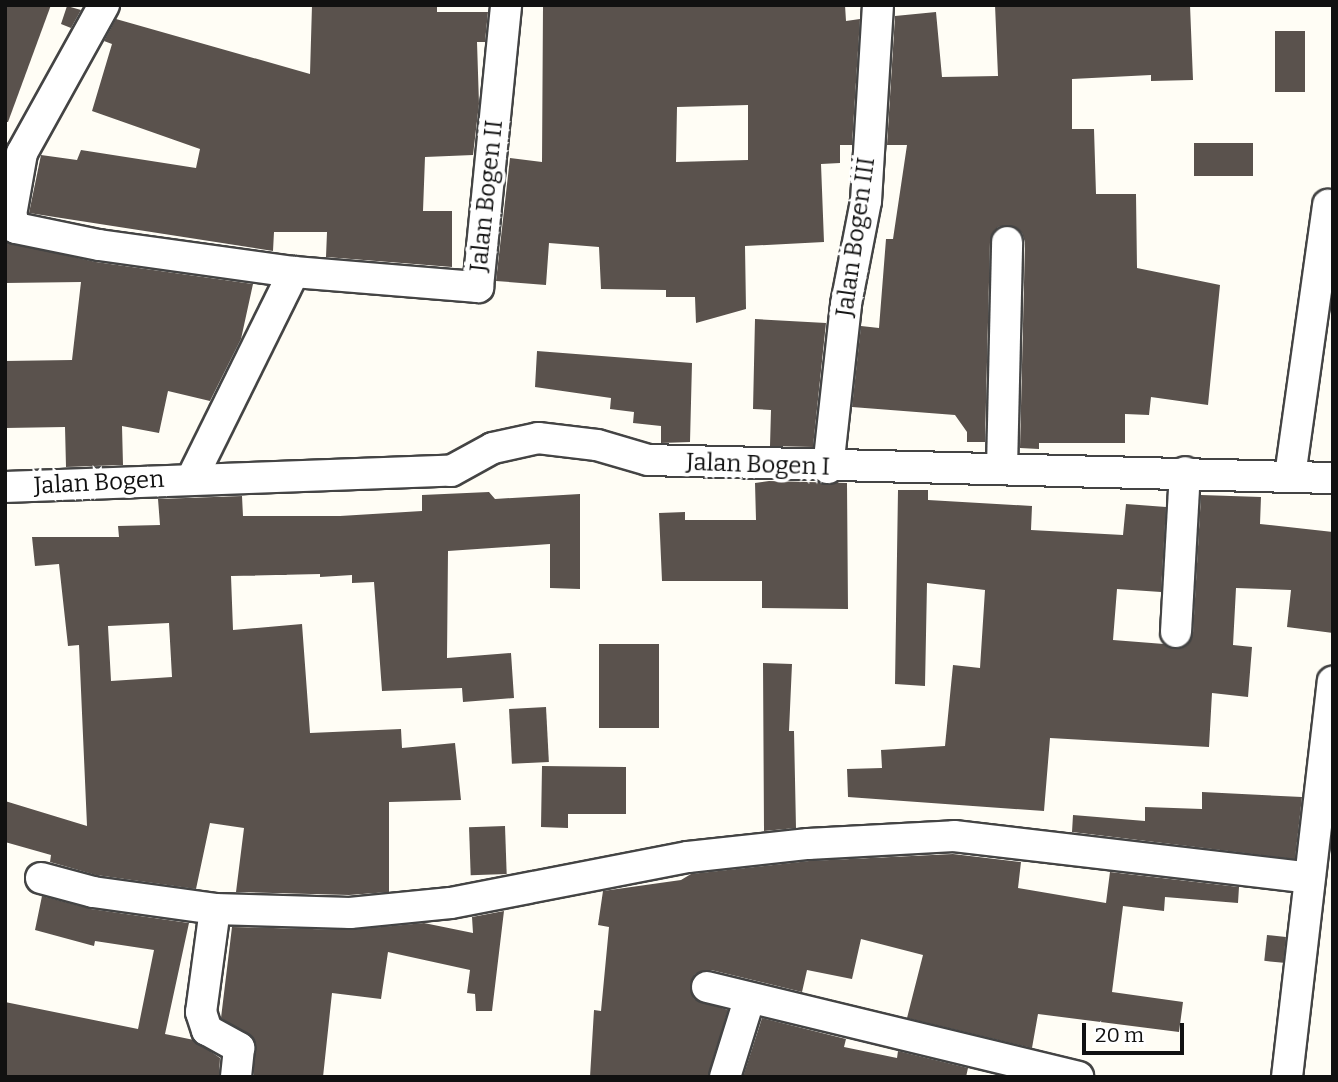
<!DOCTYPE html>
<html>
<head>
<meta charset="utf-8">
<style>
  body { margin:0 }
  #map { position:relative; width:1338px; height:1082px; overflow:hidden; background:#fffdf5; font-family:Bitter,serif }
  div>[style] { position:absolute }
  .building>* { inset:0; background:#5a524d; transform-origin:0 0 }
  .roads { filter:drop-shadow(2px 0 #444) drop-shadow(-2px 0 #444) drop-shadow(0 2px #444) drop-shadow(0 -2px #444) }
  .minor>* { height:30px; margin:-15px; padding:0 15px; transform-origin:15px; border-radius:15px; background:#fff }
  span { translate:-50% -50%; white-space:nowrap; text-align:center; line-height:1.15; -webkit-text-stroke:7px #fff; paint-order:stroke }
  .street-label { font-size:24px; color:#111 }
  .frame { position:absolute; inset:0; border:7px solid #111; pointer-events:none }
  .scale { position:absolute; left:1082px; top:1023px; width:102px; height:32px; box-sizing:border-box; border:4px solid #111; border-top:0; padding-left:9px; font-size:21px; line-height:24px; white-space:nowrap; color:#111; -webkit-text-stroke:5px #fff; paint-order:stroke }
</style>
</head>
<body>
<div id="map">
  <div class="building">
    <div style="clip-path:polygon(5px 5px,51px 5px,8px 122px,5px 122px)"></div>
    <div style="clip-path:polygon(312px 5px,437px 5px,437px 12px,488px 12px,485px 42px,477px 42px,479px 104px,473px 155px,425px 157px,423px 211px,452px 211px,452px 267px,326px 257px,327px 232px,274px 232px,273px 251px,29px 213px,41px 155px,77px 160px,81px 150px,196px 168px,200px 149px,92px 111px,112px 44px,104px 41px,116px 19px,310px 74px)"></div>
    <div style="clip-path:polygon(evenodd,543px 5px,845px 5px,846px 21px,860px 19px,852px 145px,840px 145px,840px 163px,821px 164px,824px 242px,745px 246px,746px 309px,696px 323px,695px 297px,666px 297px,666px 290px,601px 289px,599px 247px,549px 243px,546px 285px,496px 281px,510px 158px,542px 162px,543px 5px,748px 105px,748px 160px,676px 162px,677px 107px,748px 105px)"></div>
    <div style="clip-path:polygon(995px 5px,1190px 5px,1193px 80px,1151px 81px,1151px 75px,1072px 79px,1072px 129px,1094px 129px,1096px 194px,1136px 194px,1137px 268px,1220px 285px,1208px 405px,1151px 397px,1149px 415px,1125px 414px,1125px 443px,1039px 443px,1039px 449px,1020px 448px,1025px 242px,1022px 233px,1008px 225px,998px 227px,990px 242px,985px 442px,967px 442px,967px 432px,955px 415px,852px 407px,861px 326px,879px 328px,886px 239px,893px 239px,907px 145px,887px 145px,895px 16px,936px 12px,942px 77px,998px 76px)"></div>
    <div style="clip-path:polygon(67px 6px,81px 10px,71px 28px,61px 24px)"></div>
    <div style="left:1275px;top:31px;width:30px;height:61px"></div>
    <div style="left:1194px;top:143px;width:59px;height:33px"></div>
    <div style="clip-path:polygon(5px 242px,96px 262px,253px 284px,241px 339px,210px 401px,168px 391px,159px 433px,122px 426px,123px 465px,66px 467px,65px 427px,5px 428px,5px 361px,72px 360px,81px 282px,5px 283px)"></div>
    <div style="clip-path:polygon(755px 319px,826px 323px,813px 447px,770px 446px,771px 410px,753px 409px)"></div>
    <div style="clip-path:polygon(537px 351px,692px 363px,690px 442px,661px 443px,661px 426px,633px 423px,634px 412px,610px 409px,611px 398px,535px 387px)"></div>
    <div style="clip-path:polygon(769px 481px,847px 483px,848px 609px,762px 608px,762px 581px,662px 581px,659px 513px,685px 512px,685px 520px,756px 520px,755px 483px)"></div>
    <div style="clip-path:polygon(898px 490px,928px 490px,928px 500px,1032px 506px,1031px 530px,1123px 535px,1126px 504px,1166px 507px,1161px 592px,1117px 589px,1113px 640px,1164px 644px,1176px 649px,1187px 645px,1193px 633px,1201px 495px,1261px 497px,1260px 524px,1333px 532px,1333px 633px,1287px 627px,1291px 590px,1236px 588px,1233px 645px,1252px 647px,1248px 697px,1212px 693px,1209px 747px,1050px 738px,1044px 811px,848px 797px,847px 769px,882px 768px,881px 750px,945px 746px,953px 665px,980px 668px,985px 590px,927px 583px,925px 686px,895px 684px)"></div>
    <div style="clip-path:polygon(evenodd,489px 492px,495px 499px,580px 494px,580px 589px,550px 588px,550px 544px,448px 551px,447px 658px,511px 653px,514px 698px,463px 702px,462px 688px,382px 691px,374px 582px,352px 583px,352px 575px,320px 577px,320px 574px,231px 576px,233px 630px,302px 624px,310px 733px,401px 729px,402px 748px,455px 743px,461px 800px,389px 802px,389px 892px,349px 895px,236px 892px,244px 828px,210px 823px,196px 889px,96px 875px,50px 862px,51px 855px,5px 842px,5px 801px,87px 826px,79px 645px,68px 646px,59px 564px,35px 566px,32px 537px,119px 537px,118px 526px,160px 525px,158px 499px,242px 496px,243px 516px,340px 516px,422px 511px,422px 495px,489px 492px,169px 623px,172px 677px,111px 681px,108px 626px,169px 623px)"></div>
    <div style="left:659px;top:644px;width:84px;height:60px;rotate:90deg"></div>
    <div style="clip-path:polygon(763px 663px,792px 664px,789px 731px,794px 731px,796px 828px,764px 831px)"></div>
    <div style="left:546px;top:707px;width:55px;height:37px;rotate:87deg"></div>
    <div style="clip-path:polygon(542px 766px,626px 767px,626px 814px,568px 814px,568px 828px,541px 827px)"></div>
    <div style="clip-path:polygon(1202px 792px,1302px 797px,1295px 859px,1072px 832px,1073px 815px,1145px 821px,1145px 807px,1202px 809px)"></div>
    <div style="left:505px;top:826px;width:48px;height:36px;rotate:88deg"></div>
    <div style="clip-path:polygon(953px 854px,1021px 862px,1018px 888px,1106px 903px,1110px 872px,1239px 887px,1238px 903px,1165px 897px,1164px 911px,1123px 906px,1112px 992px,1183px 1002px,1179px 1032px,1038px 1014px,1032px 1048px,907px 1018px,923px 955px,861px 939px,852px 979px,807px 970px,802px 992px,711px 970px,695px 974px,690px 984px,694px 999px,728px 1010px,708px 1077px,590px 1077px,594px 1010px,601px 1011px,609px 927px,598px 925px,603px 891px,681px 880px,691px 874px,809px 861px)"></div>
    <div style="clip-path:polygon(42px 896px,91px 909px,189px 923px,165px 1034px,194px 1040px,220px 1058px,219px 1077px,5px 1077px,5px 1002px,138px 1029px,154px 950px,95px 941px,94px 946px,35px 930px)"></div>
    <div style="clip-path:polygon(504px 911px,492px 1011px,476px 1011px,475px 994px,467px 993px,470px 970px,388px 952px,381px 999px,332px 993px,323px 1077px,254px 1077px,254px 1039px,221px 1018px,232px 927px,350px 930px,424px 923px,473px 933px,472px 917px)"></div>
    <div style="left:1267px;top:935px;width:19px;height:26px;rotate:6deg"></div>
    <div style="clip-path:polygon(762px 1018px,846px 1039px,844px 1047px,897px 1058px,898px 1051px,968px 1068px,966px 1077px,743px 1077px)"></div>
  </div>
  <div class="roads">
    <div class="minor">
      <div style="left:104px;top:5px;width:169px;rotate:119deg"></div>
      <div style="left:22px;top:153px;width:63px;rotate:100.1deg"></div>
      <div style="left:11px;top:215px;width:14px;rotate:69deg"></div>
      <div style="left:16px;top:228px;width:85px;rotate:11.6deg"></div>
      <div style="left:99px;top:245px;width:197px;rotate:7.9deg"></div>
      <div style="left:294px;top:272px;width:185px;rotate:4.7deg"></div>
      <div style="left:478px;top:287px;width:283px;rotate:-84.3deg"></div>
      <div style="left:828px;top:468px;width:165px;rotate:-83.7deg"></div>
      <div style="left:846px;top:304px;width:105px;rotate:-79deg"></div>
      <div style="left:866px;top:201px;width:196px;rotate:-86.5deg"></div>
      <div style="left:1002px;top:469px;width:227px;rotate:-88.7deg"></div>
      <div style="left:1290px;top:476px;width:274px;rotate:-82deg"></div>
      <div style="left:192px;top:478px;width:230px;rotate:-63.7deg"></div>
      <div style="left:5px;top:487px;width:446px;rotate:-2.1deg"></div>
      <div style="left:451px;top:471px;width:48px;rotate:-28.7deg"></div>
      <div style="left:493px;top:448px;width:46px;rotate:-12.5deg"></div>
      <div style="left:538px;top:438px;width:59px;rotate:6.8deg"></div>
      <div style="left:597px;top:445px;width:53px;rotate:16.4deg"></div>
      <div style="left:648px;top:460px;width:685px;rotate:1.51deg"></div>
      <div style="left:1176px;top:632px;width:160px;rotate:-86.8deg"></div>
      <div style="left:41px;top:878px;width:54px;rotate:15.1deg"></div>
      <div style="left:93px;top:892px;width:123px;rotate:7.9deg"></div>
      <div style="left:215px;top:909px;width:135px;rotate:1.7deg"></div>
      <div style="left:350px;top:913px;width:101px;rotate:-5.7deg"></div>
      <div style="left:451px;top:903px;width:241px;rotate:-11deg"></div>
      <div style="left:688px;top:857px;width:121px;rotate:-6.2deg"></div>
      <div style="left:808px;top:844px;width:146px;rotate:-3.1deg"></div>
      <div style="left:954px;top:836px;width:358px;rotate:6.7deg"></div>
      <div style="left:215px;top:909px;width:104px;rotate:97.7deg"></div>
      <div style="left:201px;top:1012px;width:19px;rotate:72deg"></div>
      <div style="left:207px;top:1030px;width:37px;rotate:29deg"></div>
      <div style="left:239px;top:1048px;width:29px;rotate:96deg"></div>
      <div style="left:707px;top:987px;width:382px;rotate:13.6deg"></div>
      <div style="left:725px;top:1077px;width:81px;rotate:-72.7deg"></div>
      <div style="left:1287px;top:1077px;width:398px;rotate:-83.4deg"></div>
    </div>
  </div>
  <div class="street-label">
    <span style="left:487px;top:196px;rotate:-84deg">Jalan Bogen II</span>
    <span style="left:856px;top:237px;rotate:-82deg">Jalan Bogen III</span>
    <span style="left:758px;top:465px;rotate:2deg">Jalan Bogen I</span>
    <span style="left:99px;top:483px;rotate:-3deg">Jalan Bogen</span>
  </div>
  <div class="frame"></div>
  <div class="scale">20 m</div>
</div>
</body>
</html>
